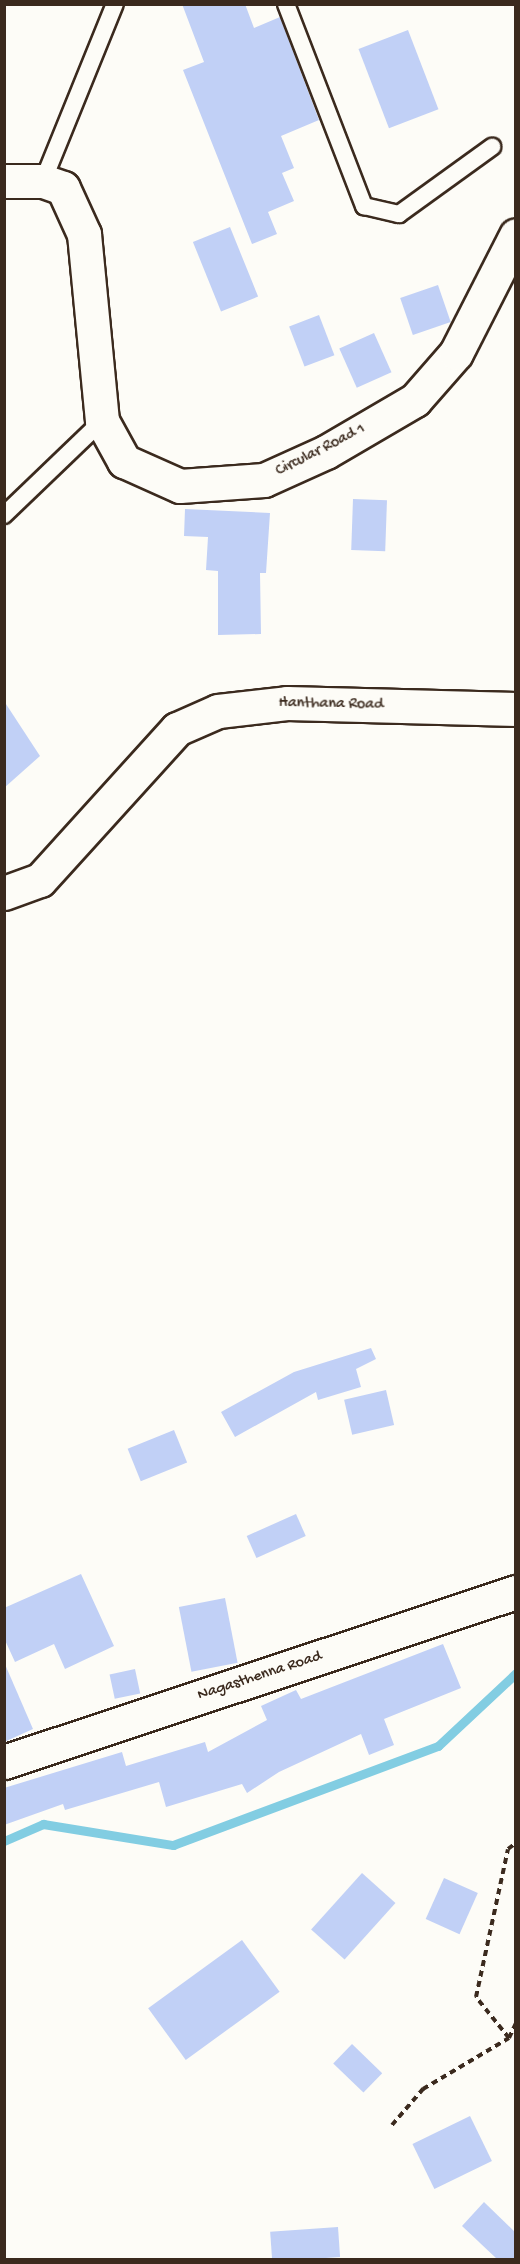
<!DOCTYPE html>
<html>
<head>
<meta charset="utf-8">
<style>
  body { margin:0 }
  #map { position:relative; width:520px; height:2264px; overflow:hidden; background:#fdfcf7; font-family:"Gochi Hand",sans-serif }
  div>[style] { position:absolute }
  .stream>* { height:9px; margin:-4.5px; padding:0 4.5px; transform-origin:4.5px; border-radius:4.5px; background:#82cde2 }
  .building>* { inset:0; background:#c1d0f6; transform-origin:0 0 }
  .path>* { height:4px; margin-top:-2px; transform-origin:0; background:repeating-linear-gradient(90deg,#3b2a1e 0 6px,transparent 0 10.5px) }
  .roads { filter:drop-shadow(2px 0 #3b2a1e) drop-shadow(-2px 0 #3b2a1e) drop-shadow(0 2px #3b2a1e) drop-shadow(0 -2px #3b2a1e) }
  .service>* { height:16px; margin:-8px; padding:0 8px; transform-origin:8px; border-radius:8px; background:#fdfcf7 }
  .minor>* { height:33px; margin:-16.5px; padding:0 16.5px; transform-origin:16.5px; border-radius:16.5px; background:#fdfcf7 }
  .tertiary>* { height:33px; margin:-16.5px; padding:0 16.5px; transform-origin:16.5px; border-radius:16.5px; background:#fdfcf7 }
  span { translate:-50% -50%; white-space:nowrap; text-align:center; line-height:1.15; -webkit-text-stroke:5px #fdfcf7; paint-order:stroke }
  .street-label { font-size:16px; color:#3b2a1e }
  .frame { position:absolute; inset:0; border:6px solid #3b2a1e; pointer-events:none }
</style>
</head>
<body>
<div id="map">
  <div class="stream">
    <div style="left:4px;top:1841px;width:43px;rotate:-23.6deg"></div>
    <div style="left:43px;top:1824px;width:132px;rotate:9.2deg"></div>
    <div style="left:173px;top:1845px;width:283px;rotate:-20.5deg"></div>
    <div style="left:438px;top:1746px;width:107px;rotate:-43.1deg"></div>
  </div>
  <div class="building">
    <div style="clip-path:polygon(182px 4px,245px 4px,254px 28px,280px 17px,319px 120px,281px 136px,294px 168px,282px 173px,294px 201px,268px 212px,277px 234px,252px 244px,183px 70px,204px 62px)"></div>
    <div style="left:408px;top:30px;width:85px;height:53px;rotate:69deg"></div>
    <div style="left:230px;top:227px;width:75px;height:40px;rotate:68deg"></div>
    <div style="left:438px;top:285px;width:39px;height:40px;rotate:71deg"></div>
    <div style="left:319px;top:315px;width:43px;height:32px;rotate:69deg"></div>
    <div style="left:374px;top:333px;width:43px;height:38px;rotate:66deg"></div>
    <div style="left:353px;top:499px;width:34px;height:51px;rotate:2deg"></div>
    <div style="clip-path:polygon(185px 509px,270px 513px,266px 573px,260px 573px,261px 634px,218px 635px,218px 571px,206px 570px,208px 537px,184px 536px)"></div>
    <div style="clip-path:polygon(4px 701px,40px 756px,4px 788px)"></div>
    <div style="clip-path:polygon(371px 1348px,376px 1359px,356px 1369px,361px 1387px,318px 1400px,316px 1392px,235px 1437px,221px 1412px,294px 1372px)"></div>
    <div style="left:386px;top:1390px;width:36px;height:43px;rotate:77deg"></div>
    <div style="left:174px;top:1430px;width:35px;height:50px;rotate:68deg"></div>
    <div style="left:296px;top:1514px;width:24px;height:54px;rotate:66deg"></div>
    <div style="clip-path:polygon(81px 1574px,114px 1646px,65px 1669px,54px 1644px,15px 1662px,4px 1638px,4px 1608px)"></div>
    <div style="left:225px;top:1598px;width:66px;height:47px;rotate:79deg"></div>
    <div style="clip-path:polygon(443px 1644px,461px 1688px,384px 1719px,394px 1745px,369px 1755px,361px 1734px,279px 1772px,247px 1793px,242px 1784px,166px 1807px,159px 1782px,65px 1810px,63px 1804px,4px 1825px,4px 1788px,122px 1752px,126px 1766px,205px 1742px,208px 1752px,267px 1720px,261px 1706px,296px 1690px,301px 1699px)"></div>
    <div style="clip-path:polygon(4px 1662px,33px 1729px,4px 1742px)"></div>
    <div style="left:135px;top:1669px;width:25px;height:26px;rotate:78deg"></div>
    <div style="left:362px;top:1873px;width:45px;height:76px;rotate:42deg"></div>
    <div style="left:444px;top:1878px;width:37px;height:45px;rotate:24deg"></div>
    <div style="left:242px;top:1940px;width:64px;height:116px;rotate:54deg"></div>
    <div style="left:352px;top:2044px;width:42px;height:27px;rotate:44deg"></div>
    <div style="left:470px;top:2116px;width:50px;height:64px;rotate:64deg"></div>
    <div style="clip-path:polygon(484px 2202px,516px 2233px,516px 2259px,497px 2259px,462px 2226px)"></div>
    <div style="left:338px;top:2227px;width:30px;height:68px;rotate:86deg"></div>
  </div>
  <div class="path">
    <div style="left:509px;top:2038px;width:53px;rotate:-128.8deg"></div>
    <div style="left:476px;top:1997px;width:151px;rotate:-77.8deg"></div>
    <div style="left:508px;top:1849px;width:10px;rotate:-37deg"></div>
    <div style="left:392px;top:2125px;width:48px;rotate:-49.3deg"></div>
    <div style="left:423px;top:2089px;width:100px;rotate:-30.7deg"></div>
    <div style="left:509px;top:2038px;width:17px;rotate:-65deg"></div>
  </div>
  <div class="roads">
    <div class="service">
      <div style="left:286px;top:4px;width:217px;rotate:68.9deg"></div>
      <div style="left:364px;top:206px;width:36px;rotate:13deg"></div>
      <div style="left:399px;top:214px;width:115px;rotate:-35.8deg"></div>
      <div style="left:43px;top:181px;width:191px;rotate:-67.9deg"></div>
      <div style="left:4px;top:515px;width:136px;rotate:-43.8deg"></div>
    </div>
    <div class="minor">
      <div style="left:4px;top:181px;width:39px"></div>
      <div style="left:43px;top:181px;width:21px;rotate:19deg"></div>
      <div style="left:63px;top:188px;width:51px;rotate:65.5deg"></div>
      <div style="left:84px;top:234px;width:188px;rotate:84.5deg"></div>
      <div style="left:102px;top:421px;width:46px;rotate:61.2deg"></div>
      <div style="left:124px;top:461px;width:61px;rotate:24.1deg"></div>
      <div style="left:180px;top:486px;width:84px;rotate:-4.1deg"></div>
      <div style="left:264px;top:480px;width:68px;rotate:-24.3deg"></div>
      <div style="left:326px;top:452px;width:103px;rotate:-30.3deg"></div>
      <div style="left:415px;top:400px;width:62px;rotate:-48.9deg"></div>
      <div style="left:456px;top:353px;width:132px;rotate:-63deg"></div>
      <div style="left:4px;top:1762px;width:539px;rotate:-18.37deg"></div>
    </div>
    <div class="tertiary">
      <div style="left:4px;top:893px;width:38px;rotate:-20deg"></div>
      <div style="left:40px;top:880px;width:204px;rotate:-47.8deg"></div>
      <div style="left:177px;top:729px;width:45px;rotate:-23.7deg"></div>
      <div style="left:218px;top:711px;width:69px;rotate:-6.6deg"></div>
      <div style="left:287px;top:703px;width:229px;rotate:1.5deg"></div>
    </div>
  </div>
  <div class="street-label">
    <span style="left:321px;top:451px;rotate:-27deg">Circular Road 1</span>
    <span style="left:331px;top:705px;rotate:1deg">Hanthana Road</span>
    <span style="left:260px;top:1677px;rotate:-18deg">Nagasthenna Road</span>
  </div>
  <div class="frame"></div>
</div>
</body>
</html>
